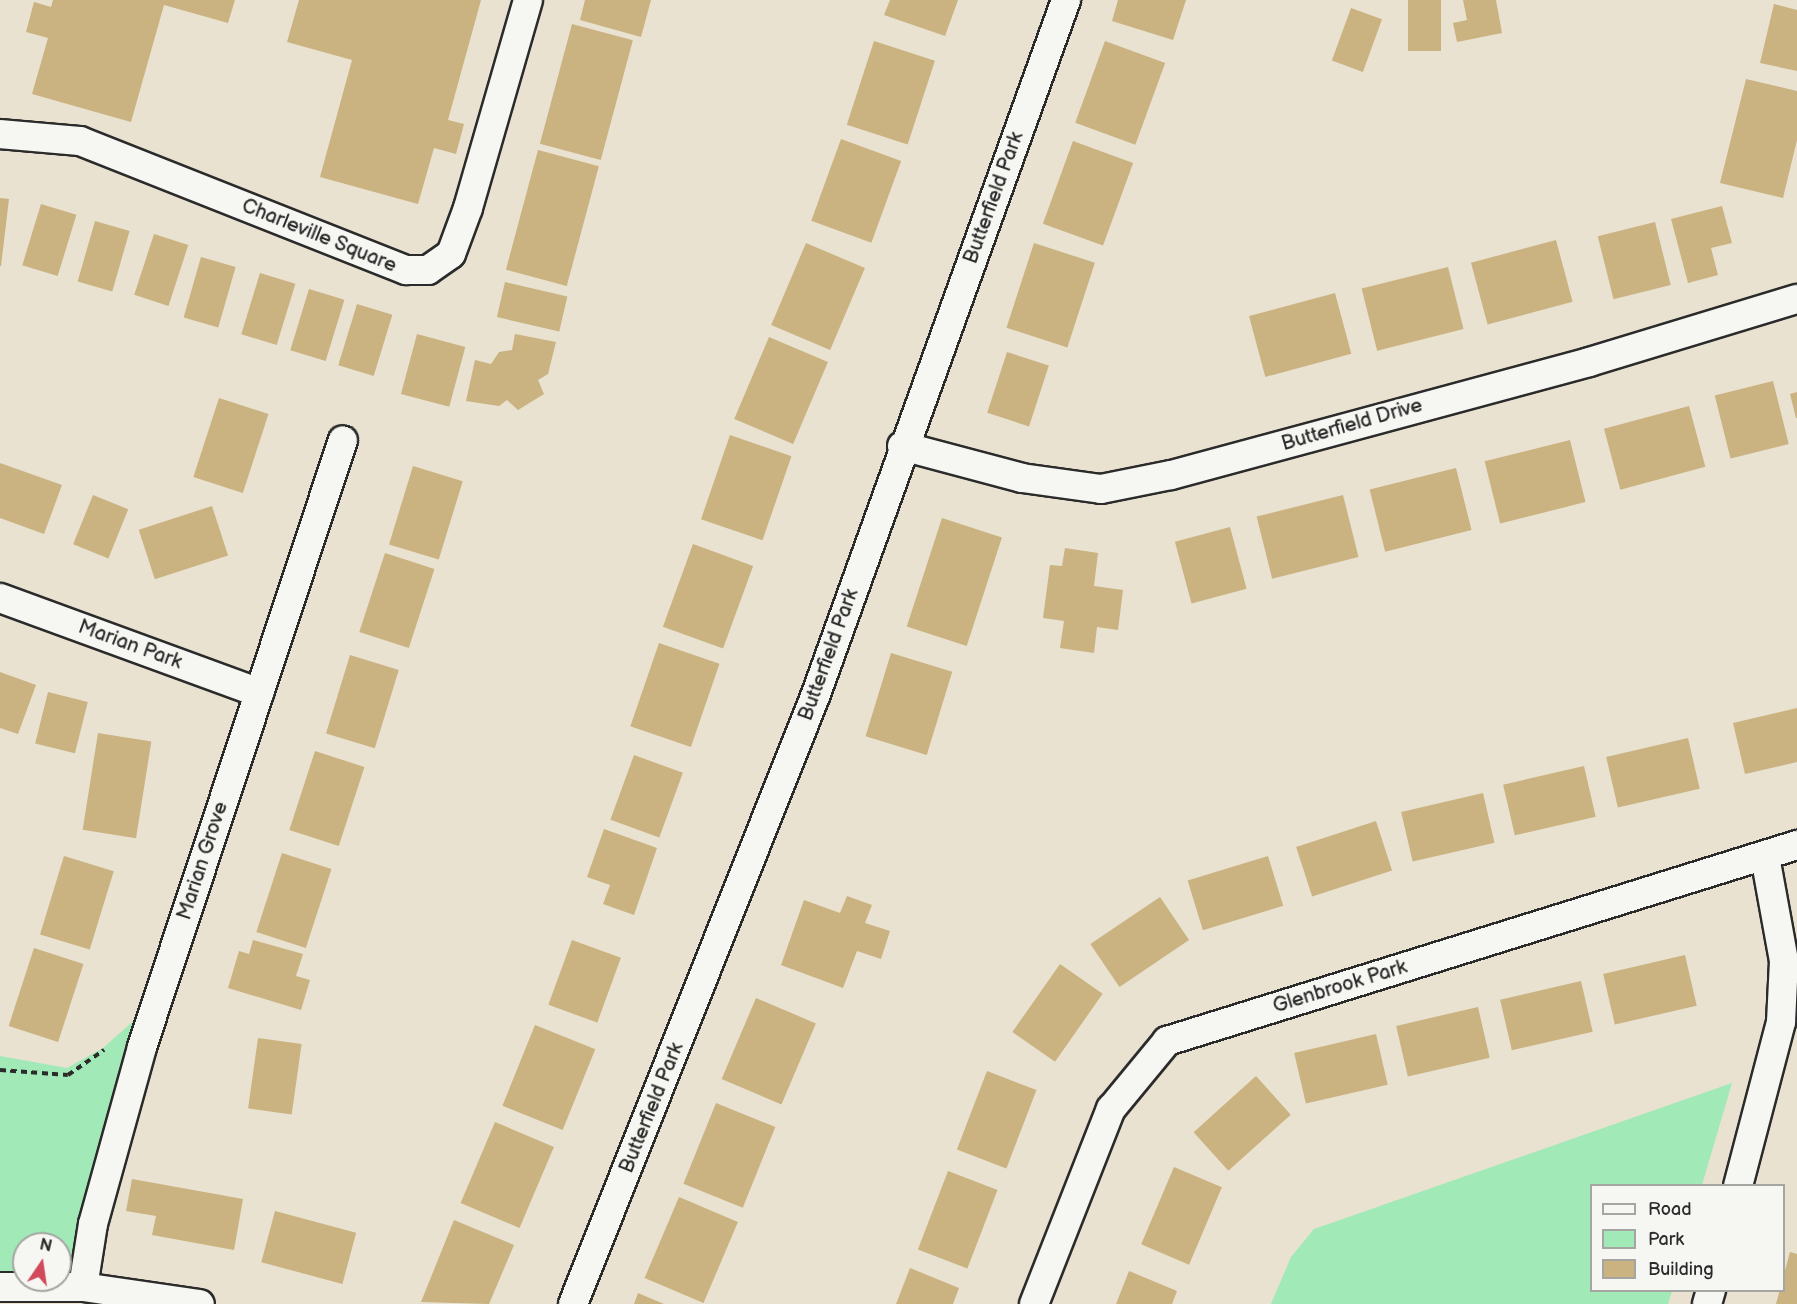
<!DOCTYPE html>
<html>
<head>
<meta charset="utf-8">
<style>
  body { margin:0 }
  #map { position:relative; width:1797px; height:1304px; overflow:hidden; background:#e9e2d0; font-family:"Balsamiq Sans",sans-serif }
  div>[style] { position:absolute }
  .green>* { inset:0; background:#a1e9b6 }
  .building>* { inset:0; background:#cab281; transform-origin:0 0 }
  .path>* { height:4px; margin-top:-2px; transform-origin:0; background:repeating-linear-gradient(90deg,#2b2b2b 0 6px,transparent 0 10.5px) }
  .roads { filter:drop-shadow(2px 0 #2b2b2b) drop-shadow(-2px 0 #2b2b2b) drop-shadow(0 2px #2b2b2b) drop-shadow(0 -2px #2b2b2b) }
  .minor>* { height:28px; margin:-14px; padding:0 14px; transform-origin:14px; border-radius:14px; background:#f6f6f2 }
  span { translate:-50% -50%; white-space:nowrap; text-align:center; line-height:1.15; -webkit-text-stroke:5px #f6f6f2; paint-order:stroke }
  .street-label { font-size:20px; color:#2b2b2b }
  .legend { position:absolute; left:1590px; top:1184px; width:195px; height:108px; box-sizing:border-box; background:#f6f6f2; border:2px solid #a5a5a2; margin:0; padding:8px 10px; list-style:none; font-size:18px; color:#2b2b2b }
  .legend li { display:flex; align-items:center; gap:12px; height:30px }
  .legend b { width:30px; border:2px solid #a5a5a2 }
  .north { position:absolute; left:12px; top:1232px; width:60px; height:60px; box-sizing:border-box; background:#f6f6f2; border:2px solid #a5a5a2; border-radius:50%; rotate:13deg; font-size:16px; font-weight:700; line-height:24px; text-align:center; color:#2b2b2b }
  .north::after { content:''; display:block; margin:auto; width:21px; height:27px; background:#d1495b; clip-path:polygon(50% 0,100% 100%,50% 72%,0 100%) }
</style>
</head>
<body>
<div id="map">
  <div class="green">
    <div style="clip-path:polygon(157px 1000px,73px 1267px,60px 1268px,60px 1244px,24px 1244px,24px 1272px,0 1273px,0 1056px,67px 1068px,103px 1048px)"></div>
    <div style="clip-path:polygon(1732px 1083px,1702px 1185px,1592px 1186px,1592px 1290px,1672px 1291px,1668px 1304px,1271px 1304px,1291px 1257px,1314px 1229px)"></div>
  </div>
  <div class="building">
    <div style="clip-path:polygon(53px 0,235px 0,228px 23px,164px 5px,131px 122px,32px 94px,48px 38px,26px 32px,34px 2px,51px 7px)"></div>
    <div style="clip-path:polygon(299px 0,481px 0,448px 120px,464px 124px,456px 154px,434px 148px,418px 204px,320px 177px,352px 60px,287px 42px)"></div>
    <div style="clip-path:polygon(585px 0,651px 0,641px 37px,580px 20px)"></div>
    <div style="clip-path:polygon(890px 0,958px 0,945px 36px,884px 15px)"></div>
    <div style="clip-path:polygon(1118px 0,1186px 0,1173px 40px,1112px 21px)"></div>
    <div style="left:1408px;top:0;width:33px;height:51px"></div>
    <div style="clip-path:polygon(1463px 0,1496px 0,1502px 33px,1457px 42px,1453px 23px,1467px 20px)"></div>
    <div style="clip-path:polygon(1774px 4px,1797px 10px,1797px 71px,1760px 63px)"></div>
    <div style="left:1351px;top:8px;width:33px;height:56px;rotate:20deg"></div>
    <div style="left:572px;top:24px;width:63px;height:124px;rotate:15deg"></div>
    <div style="left:874px;top:41px;width:64px;height:88px;rotate:18deg"></div>
    <div style="left:1105px;top:41px;width:64px;height:87px;rotate:20deg"></div>
    <div style="clip-path:polygon(1746px 79px,1797px 91px,1797px 140px,1783px 198px,1720px 183px)"></div>
    <div style="left:841px;top:139px;width:64px;height:87px;rotate:20deg"></div>
    <div style="left:1073px;top:141px;width:64px;height:88px;rotate:20deg"></div>
    <div style="left:538px;top:150px;width:63px;height:124px;rotate:15deg"></div>
    <div style="clip-path:polygon(0 198px,9px 199px,1px 266px,0 266px)"></div>
    <div style="left:41px;top:204px;width:37px;height:64px;rotate:17deg"></div>
    <div style="clip-path:polygon(1722px 206px,1732px 243px,1711px 248px,1718px 275px,1688px 283px,1671px 219px)"></div>
    <div style="left:95px;top:221px;width:36px;height:63px;rotate:16deg"></div>
    <div style="left:1655px;top:222px;width:65px;height:59px;rotate:76deg"></div>
    <div style="left:154px;top:234px;width:36px;height:64px;rotate:18deg"></div>
    <div style="left:1556px;top:240px;width:64px;height:88px;rotate:75deg"></div>
    <div style="left:806px;top:243px;width:64px;height:89px;rotate:23deg"></div>
    <div style="left:1034px;top:243px;width:64px;height:89px;rotate:18deg"></div>
    <div style="left:201px;top:257px;width:36px;height:63px;rotate:16deg"></div>
    <div style="left:1448px;top:267px;width:64px;height:89px;rotate:76deg"></div>
    <div style="left:260px;top:273px;width:37px;height:64px;rotate:17deg"></div>
    <div style="left:505px;top:282px;width:64px;height:36px;rotate:13deg"></div>
    <div style="left:309px;top:289px;width:37px;height:64px;rotate:17deg"></div>
    <div style="left:1335px;top:293px;width:63px;height:89px;rotate:75deg"></div>
    <div style="left:357px;top:304px;width:37px;height:64px;rotate:17deg"></div>
    <div style="left:417px;top:334px;width:50px;height:62px;rotate:15deg"></div>
    <div style="clip-path:polygon(515px 334px,556px 342px,548px 374px,538px 380px,544px 394px,518px 410px,507px 400px,499px 406px,466px 401px,475px 360px,491px 364px,499px 352px,512px 350px)"></div>
    <div style="left:769px;top:337px;width:64px;height:89px;rotate:23deg"></div>
    <div style="left:1007px;top:352px;width:44px;height:64px;rotate:18deg"></div>
    <div style="left:1773px;top:381px;width:65px;height:60px;rotate:76deg"></div>
    <div style="clip-path:polygon(1797px 392px,1797px 418px,1796px 418px,1790px 394px)"></div>
    <div style="left:219px;top:398px;width:52px;height:83px;rotate:18deg"></div>
    <div style="left:1689px;top:406px;width:63px;height:88px;rotate:75deg"></div>
    <div style="left:730px;top:435px;width:65px;height:89px;rotate:19deg"></div>
    <div style="left:1570px;top:440px;width:64px;height:88px;rotate:76deg"></div>
    <div style="clip-path:polygon(0 463px,62px 485px,44px 534px,0 518px)"></div>
    <div style="left:413px;top:466px;width:52px;height:82px;rotate:17deg"></div>
    <div style="left:1456px;top:468px;width:64px;height:89px;rotate:76deg"></div>
    <div style="left:93px;top:495px;width:38px;height:53px;rotate:22deg"></div>
    <div style="left:1343px;top:495px;width:64px;height:89px;rotate:76deg"></div>
    <div style="left:212px;top:506px;width:52px;height:77px;rotate:72deg"></div>
    <div style="left:942px;top:518px;width:63px;height:114px;rotate:18deg"></div>
    <div style="left:1230px;top:527px;width:64px;height:57px;rotate:75deg"></div>
    <div style="left:693px;top:544px;width:64px;height:88px;rotate:20deg"></div>
    <div style="clip-path:polygon(1065px 548px,1098px 553px,1094px 586px,1123px 590px,1118px 630px,1097px 627px,1094px 653px,1060px 648px,1064px 621px,1043px 618px,1050px 565px,1062px 566px)"></div>
    <div style="left:385px;top:553px;width:52px;height:83px;rotate:18deg"></div>
    <div style="left:659px;top:643px;width:64px;height:88px;rotate:19deg"></div>
    <div style="left:891px;top:653px;width:64px;height:87px;rotate:17deg"></div>
    <div style="left:350px;top:655px;width:51px;height:82px;rotate:17deg"></div>
    <div style="clip-path:polygon(0 672px,36px 685px,18px 734px,0 728px)"></div>
    <div style="left:48px;top:692px;width:41px;height:53px;rotate:14deg"></div>
    <div style="clip-path:polygon(1797px 708px,1797px 762px,1745px 774px,1733px 723px)"></div>
    <div style="left:98px;top:733px;width:54px;height:98px;rotate:9deg"></div>
    <div style="left:1688px;top:738px;width:52px;height:84px;rotate:77deg"></div>
    <div style="left:315px;top:751px;width:52px;height:83px;rotate:18deg"></div>
    <div style="left:634px;top:755px;width:52px;height:69px;rotate:20deg"></div>
    <div style="left:1584px;top:766px;width:52px;height:83px;rotate:77deg"></div>
    <div style="left:1483px;top:793px;width:51px;height:84px;rotate:77deg"></div>
    <div style="left:1376px;top:821px;width:52px;height:84px;rotate:72deg"></div>
    <div style="clip-path:polygon(604px 829px,657px 848px,634px 915px,603px 904px,610px 885px,587px 877px)"></div>
    <div style="left:282px;top:853px;width:52px;height:83px;rotate:18deg"></div>
    <div style="left:64px;top:856px;width:52px;height:82px;rotate:17deg"></div>
    <div style="left:1268px;top:856px;width:52px;height:84px;rotate:73deg"></div>
    <div style="clip-path:polygon(847px 896px,872px 905px,865px 923px,890px 931px,881px 959px,857px 951px,843px 988px,781px 965px,804px 900px,840px 913px)"></div>
    <div style="left:1160px;top:897px;width:52px;height:84px;rotate:56deg"></div>
    <div style="clip-path:polygon(253px 940px,303px 954px,296px 976px,310px 980px,301px 1010px,228px 988px,239px 951px,249px 954px)"></div>
    <div style="left:572px;top:940px;width:52px;height:69px;rotate:20deg"></div>
    <div style="left:34px;top:948px;width:52px;height:82px;rotate:18deg"></div>
    <div style="left:1685px;top:955px;width:52px;height:84px;rotate:77deg"></div>
    <div style="left:1060px;top:964px;width:52px;height:83px;rotate:35deg"></div>
    <div style="left:1581px;top:981px;width:52px;height:83px;rotate:77deg"></div>
    <div style="left:756px;top:998px;width:65px;height:88px;rotate:23deg"></div>
    <div style="left:1478px;top:1007px;width:52px;height:84px;rotate:77deg"></div>
    <div style="left:535px;top:1025px;width:65px;height:87px;rotate:22deg"></div>
    <div style="left:1376px;top:1034px;width:52px;height:84px;rotate:77deg"></div>
    <div style="left:258px;top:1038px;width:44px;height:71px;rotate:8deg"></div>
    <div style="left:987px;top:1071px;width:53px;height:84px;rotate:21deg"></div>
    <div style="left:1256px;top:1076px;width:52px;height:84px;rotate:48deg"></div>
    <div style="left:716px;top:1103px;width:64px;height:87px;rotate:22deg"></div>
    <div style="left:495px;top:1122px;width:64px;height:88px;rotate:23deg"></div>
    <div style="left:1174px;top:1167px;width:52px;height:84px;rotate:23deg"></div>
    <div style="left:948px;top:1171px;width:53px;height:84px;rotate:21deg"></div>
    <div style="clip-path:polygon(132px 1179px,243px 1199px,234px 1250px,152px 1235px,156px 1216px,126px 1211px)"></div>
    <div style="left:679px;top:1197px;width:64px;height:88px;rotate:23deg"></div>
    <div style="left:275px;top:1211px;width:84px;height:53px;rotate:15deg"></div>
    <div style="clip-path:polygon(454px 1220px,514px 1245px,489px 1304px,421px 1302px)"></div>
    <div style="clip-path:polygon(1790px 1252px,1797px 1254px,1797px 1304px,1776px 1304px)"></div>
    <div style="clip-path:polygon(910px 1268px,959px 1288px,953px 1304px,896px 1304px)"></div>
    <div style="clip-path:polygon(1129px 1271px,1177px 1291px,1172px 1304px,1116px 1304px)"></div>
    <div style="clip-path:polygon(638px 1293px,664px 1304px,634px 1304px)"></div>
  </div>
  <div class="path">
    <div style="left:0;top:1070px;width:68px;rotate:4.2deg"></div>
    <div style="left:68px;top:1075px;width:44px;rotate:-34.8deg"></div>
  </div>
  <div class="roads">
    <div class="minor">
      <div style="left:0;top:134px;width:80px;rotate:5deg"></div>
      <div style="left:80px;top:141px;width:351px;rotate:21.6deg"></div>
      <div style="left:406px;top:270px;width:22px"></div>
      <div style="left:428px;top:270px;width:28px;rotate:-35deg"></div>
      <div style="left:451px;top:254px;width:49px;rotate:-69.7deg"></div>
      <div style="left:468px;top:208px;width:216px;rotate:-73.9deg"></div>
      <div style="left:902px;top:446px;width:124px;rotate:14.9deg"></div>
      <div style="left:1022px;top:478px;width:80px;rotate:7.9deg"></div>
      <div style="left:1101px;top:489px;width:71px;rotate:-11.3deg"></div>
      <div style="left:1171px;top:475px;width:433px;rotate:-15.1deg"></div>
      <div style="left:1589px;top:362px;width:217px;rotate:-16.9deg"></div>
      <div style="left:0;top:598px;width:276px;rotate:20.1deg"></div>
      <div style="left:1738px;top:1186px;width:170px;rotate:-75.3deg"></div>
      <div style="left:1781px;top:1022px;width:61px;rotate:-87.2deg"></div>
      <div style="left:1784px;top:961px;width:107px;rotate:-100.3deg"></div>
      <div style="left:0;top:1287px;width:83px"></div>
      <div style="left:83px;top:1287px;width:118px;rotate:8.3deg"></div>
      <div style="left:83px;top:1287px;width:64px;rotate:-81deg"></div>
      <div style="left:93px;top:1224px;width:184px;rotate:-74.5deg"></div>
      <div style="left:142px;top:1047px;width:639px;rotate:-71.68deg"></div>
      <div style="left:573px;top:1304px;width:657px;rotate:-68.28deg"></div>
      <div style="left:816px;top:694px;width:738px;rotate:-70.19deg"></div>
      <div style="left:1034px;top:1304px;width:210px;rotate:-68.5deg"></div>
      <div style="left:1111px;top:1109px;width:88px;rotate:-50.5deg"></div>
      <div style="left:1167px;top:1041px;width:660px;rotate:-17.28deg"></div>
      <div style="left:1707px;top:1304px;width:15px;rotate:-74deg"></div>
    </div>
  </div>
  <div class="street-label">
    <span style="left:994px;top:198px;rotate:-70deg">Butterfield Park</span>
    <span style="left:319px;top:236px;rotate:22deg">Charleville Square</span>
    <span style="left:1352px;top:425px;rotate:-16deg">Butterfield Drive</span>
    <span style="left:130px;top:645px;rotate:20deg">Marian Park</span>
    <span style="left:829px;top:655px;rotate:-70deg">Butterfield Park</span>
    <span style="left:203px;top:861px;rotate:-72deg">Marian Grove</span>
    <span style="left:1340px;top:987px;rotate:-17deg">Glenbrook Park</span>
    <span style="left:652px;top:1108px;rotate:-68deg">Butterfield Park</span>
  </div>
  <ul class="legend">
  <li><b style="height:8px;background:#f6f6f2"></b>Road</li>
  <li><b style="height:16px;background:#a1e9b6"></b>Park</li>
  <li><b style="height:16px;background:#cab281"></b>Building</li>
  </ul>
  <div class="north">N</div>
</div>
</body>
</html>
